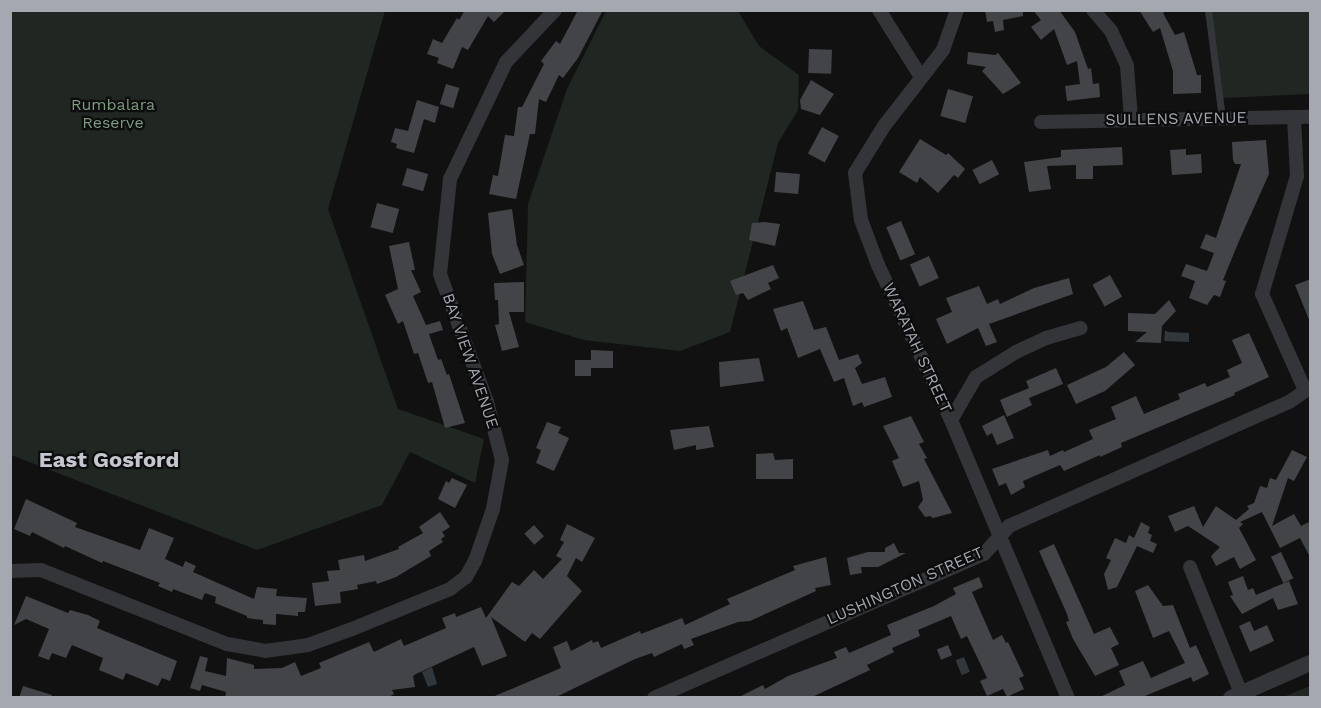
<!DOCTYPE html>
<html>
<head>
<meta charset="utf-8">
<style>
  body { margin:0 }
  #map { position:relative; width:1321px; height:708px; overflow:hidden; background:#111112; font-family:"Work Sans",sans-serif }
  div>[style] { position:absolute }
  .green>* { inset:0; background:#202621 }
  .water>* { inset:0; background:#30373d; transform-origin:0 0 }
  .building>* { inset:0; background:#434447; transform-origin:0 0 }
  .service>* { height:7px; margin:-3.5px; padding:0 3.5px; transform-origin:3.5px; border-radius:3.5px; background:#343539 }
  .minor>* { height:14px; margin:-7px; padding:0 7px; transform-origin:7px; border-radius:7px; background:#343539 }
  .tertiary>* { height:16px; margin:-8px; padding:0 8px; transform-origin:8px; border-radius:8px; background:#343539 }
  span { translate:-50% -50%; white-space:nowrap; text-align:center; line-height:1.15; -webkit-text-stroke:4.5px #0c0c0d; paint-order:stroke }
  .park-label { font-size:16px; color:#7d9a7f }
  .street-label { font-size:16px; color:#a4a8b1 }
  .district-label { font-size:22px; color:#c4c7ce; font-weight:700 }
  .frame { position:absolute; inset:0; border:12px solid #a4a8b1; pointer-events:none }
</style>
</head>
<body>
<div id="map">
  <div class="green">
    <div style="clip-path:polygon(10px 11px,385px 11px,328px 209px,398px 409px,484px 439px,475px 483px,410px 452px,382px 505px,257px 550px,11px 455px)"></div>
    <div style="clip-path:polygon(606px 11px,738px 11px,759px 46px,799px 75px,798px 110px,778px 143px,730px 332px,680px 351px,584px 340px,525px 322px,528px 204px,567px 89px)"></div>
    <div style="clip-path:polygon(1211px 11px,1310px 11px,1310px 94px,1223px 98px)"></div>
    <div style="clip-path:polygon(1310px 686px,1310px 697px,1283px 697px)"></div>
  </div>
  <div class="water">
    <div style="clip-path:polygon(1165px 330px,1168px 332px,1189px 333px,1189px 342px,1164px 341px)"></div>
    <div style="left:964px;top:657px;width:16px;height:9px;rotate:68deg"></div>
    <div style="clip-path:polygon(432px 667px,437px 684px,428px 687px,422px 672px)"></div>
  </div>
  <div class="building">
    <div style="clip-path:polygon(465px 10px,506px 10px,494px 22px,488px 16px,468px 50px,462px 47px,453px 69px,437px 63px,439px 58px,427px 54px,433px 39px,442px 43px,457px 18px,459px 20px)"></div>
    <div style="clip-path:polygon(578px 10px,603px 10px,578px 58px,563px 78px,559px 75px,546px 102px,539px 99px,535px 134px,530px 134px,516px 199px,489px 194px,493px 175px,498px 176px,505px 135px,514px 136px,518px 107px,522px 107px,544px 64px,541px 61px,556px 41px,560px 44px)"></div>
    <div style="clip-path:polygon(985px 10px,1023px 10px,1023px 16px,1003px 20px,1004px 30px,995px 32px,993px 21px,987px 22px)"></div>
    <div style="clip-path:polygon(1033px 10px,1059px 10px,1075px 32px,1088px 69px,1091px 68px,1093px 84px,1099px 83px,1100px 97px,1067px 101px,1065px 86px,1080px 84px,1077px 61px,1067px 65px,1054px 29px,1041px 40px,1031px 27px,1041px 20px)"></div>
    <div style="clip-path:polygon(1139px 10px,1168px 10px,1163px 13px,1175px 35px,1184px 32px,1197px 75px,1201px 75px,1201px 93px,1173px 94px,1173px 71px,1160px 28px,1153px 32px)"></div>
    <div style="left:809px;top:49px;width:23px;height:24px;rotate:2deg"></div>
    <div style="clip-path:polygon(968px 52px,995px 55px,998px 53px,1021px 83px,1003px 94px,982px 71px,986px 67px,967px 64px)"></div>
    <div style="clip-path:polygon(811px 80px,834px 94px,820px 115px,801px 109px,800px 100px)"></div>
    <div style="left:446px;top:84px;width:14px;height:21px;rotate:17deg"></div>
    <div style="left:948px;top:89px;width:26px;height:28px;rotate:16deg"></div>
    <div style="clip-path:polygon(417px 100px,439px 107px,435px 123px,424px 119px,414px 153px,396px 148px,397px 144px,391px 142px,395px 128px,408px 131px)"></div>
    <div style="left:822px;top:127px;width:19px;height:30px;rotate:28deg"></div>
    <div style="clip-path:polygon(920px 139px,946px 155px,948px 153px,965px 169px,958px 178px,954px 175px,938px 193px,920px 177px,917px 183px,899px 172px)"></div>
    <div style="clip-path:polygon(1266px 140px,1269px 174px,1239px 241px,1223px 280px,1226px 281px,1220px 297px,1214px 295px,1207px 305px,1189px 298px,1195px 281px,1181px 276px,1186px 264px,1207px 271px,1214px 253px,1200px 248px,1206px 234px,1216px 238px,1241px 164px,1235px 164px,1233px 160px,1232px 142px)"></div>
    <div style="clip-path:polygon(1122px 147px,1123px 165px,1093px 166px,1093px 179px,1076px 179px,1076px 165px,1047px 166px,1051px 189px,1029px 192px,1024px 162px,1061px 157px,1061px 150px)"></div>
    <div style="clip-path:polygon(1186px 149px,1186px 155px,1201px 154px,1202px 173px,1172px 175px,1170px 150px)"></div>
    <div style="left:992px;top:160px;width:16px;height:22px;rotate:63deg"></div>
    <div style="left:407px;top:168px;width:22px;height:18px;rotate:16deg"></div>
    <div style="left:776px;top:172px;width:24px;height:20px;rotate:5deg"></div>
    <div style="left:377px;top:203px;width:23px;height:25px;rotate:15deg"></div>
    <div style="clip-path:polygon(512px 209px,517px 245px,524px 265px,500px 274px,492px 254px,488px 213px)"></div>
    <div style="left:901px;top:221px;width:36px;height:16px;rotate:67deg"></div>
    <div style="clip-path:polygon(764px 222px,780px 224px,775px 246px,749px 240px,752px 223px)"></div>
    <div style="clip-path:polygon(409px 242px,415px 270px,411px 270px,421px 292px,413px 296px,426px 325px,440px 321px,443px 330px,429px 334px,438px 360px,441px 359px,447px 375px,449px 374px,465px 423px,445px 428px,432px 382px,428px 383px,418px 353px,414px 354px,403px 321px,398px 324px,385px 295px,398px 289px,389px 246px)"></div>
    <div style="left:929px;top:256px;width:24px;height:21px;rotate:66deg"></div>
    <div style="clip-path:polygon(773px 265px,779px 278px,768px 283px,771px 289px,748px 300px,743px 293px,736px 295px,730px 281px)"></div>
    <div style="left:1110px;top:275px;width:25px;height:20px;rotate:61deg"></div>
    <div style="clip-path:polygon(1069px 278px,1073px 294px,989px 324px,997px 342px,986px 346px,978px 328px,947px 344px,936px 319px,952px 312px,946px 298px,979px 286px,987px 304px,998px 299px,1000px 304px,1034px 288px)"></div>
    <div style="clip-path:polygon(1311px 279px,1311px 322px,1310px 322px,1295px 285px)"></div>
    <div style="clip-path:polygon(524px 282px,524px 312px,509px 312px,519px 347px,502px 351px,495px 325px,499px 324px,498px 300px,495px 300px,494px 283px)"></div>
    <div style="clip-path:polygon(1169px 300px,1176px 311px,1162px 326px,1161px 343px,1135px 342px,1147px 332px,1128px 331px,1128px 313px,1155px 314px)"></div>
    <div style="clip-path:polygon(803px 301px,814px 330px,826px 327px,839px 360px,858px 354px,862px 363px,855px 368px,862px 384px,885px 377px,892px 397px,864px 407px,862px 402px,853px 406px,844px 378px,834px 382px,820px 349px,798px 358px,787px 328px,781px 331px,773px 309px)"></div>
    <div style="clip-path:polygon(1249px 333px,1269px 377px,1234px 393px,1235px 395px,1121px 443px,1122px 447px,1100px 457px,1100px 455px,1064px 471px,1060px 465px,1023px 481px,1025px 487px,1011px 495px,1006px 483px,999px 486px,992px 469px,1048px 450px,1050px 456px,1063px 450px,1064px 452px,1093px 439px,1089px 430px,1116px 419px,1111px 407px,1136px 396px,1144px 414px,1180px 399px,1178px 394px,1205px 383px,1207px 387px,1230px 377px,1227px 370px,1242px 363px,1232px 340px)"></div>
    <div style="clip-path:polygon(591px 350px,613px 351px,613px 368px,591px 368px,591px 376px,575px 376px,575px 360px,591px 360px,591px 367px)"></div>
    <div style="clip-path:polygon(1124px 352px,1135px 365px,1105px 391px,1076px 404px,1067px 385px,1106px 367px)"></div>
    <div style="clip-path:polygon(759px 358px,764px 381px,720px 387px,719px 362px)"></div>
    <div style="clip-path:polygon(1056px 368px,1063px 384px,1029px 398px,1032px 405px,1007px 417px,1000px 400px,1029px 388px,1026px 381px)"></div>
    <div style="clip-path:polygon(1004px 415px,1014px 438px,997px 445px,992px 433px,987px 436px,982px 426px)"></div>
    <div style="clip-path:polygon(911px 416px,924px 442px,919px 444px,927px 458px,924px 459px,952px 513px,933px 518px,930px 516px,925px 517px,918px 507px,923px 500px,919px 481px,903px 487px,892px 461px,899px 458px,883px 426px)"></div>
    <div style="clip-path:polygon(547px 422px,561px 427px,558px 433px,569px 438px,554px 471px,536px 463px,541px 450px,536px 448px)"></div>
    <div style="clip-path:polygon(709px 426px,714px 447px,696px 450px,696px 445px,674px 450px,670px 430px)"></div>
    <div style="clip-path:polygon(1292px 450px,1307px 457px,1294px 481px,1288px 478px,1272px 526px,1294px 514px,1301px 526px,1311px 521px,1311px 559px,1300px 538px,1280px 548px,1262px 512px,1240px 522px,1243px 524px,1239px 528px,1256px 560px,1240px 569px,1234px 557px,1216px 566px,1211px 556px,1220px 547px,1188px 526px,1175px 532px,1168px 516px,1194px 506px,1203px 527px,1216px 506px,1236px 520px,1249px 509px,1247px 506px,1254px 503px,1260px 486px,1267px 488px,1270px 478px,1276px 480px)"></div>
    <div style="clip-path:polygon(773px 453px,775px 460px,793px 459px,793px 479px,756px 479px,756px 454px)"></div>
    <div style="clip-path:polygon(452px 478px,467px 485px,455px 508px,438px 499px,446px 481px,449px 483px)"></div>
    <div style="clip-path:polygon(26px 499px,77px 523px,75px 527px,140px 550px,149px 528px,174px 538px,165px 559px,183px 567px,185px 561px,196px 566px,193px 572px,254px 599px,257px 587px,277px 589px,276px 596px,307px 598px,305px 612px,298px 612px,298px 616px,276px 614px,276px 625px,263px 624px,263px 620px,247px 618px,247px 616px,215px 603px,216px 597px,205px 593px,202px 600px,173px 589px,172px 592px,158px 586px,160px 583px,103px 561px,102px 563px,65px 546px,64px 548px,32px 532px,30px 536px,14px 529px)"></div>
    <div style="clip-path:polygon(440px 512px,450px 527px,442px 532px,445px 536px,441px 539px,443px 542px,429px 551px,431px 556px,396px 577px,377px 584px,376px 581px,357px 585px,358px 589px,340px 592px,341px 603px,315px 606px,312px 583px,329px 581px,327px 571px,340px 570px,338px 560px,364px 555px,365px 561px,399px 549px,398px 547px,423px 533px,419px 527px)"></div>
    <div style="clip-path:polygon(1141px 522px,1150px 527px,1148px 533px,1152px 535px,1150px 541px,1157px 544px,1153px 553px,1137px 546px,1117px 587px,1108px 590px,1104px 574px,1111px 560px,1106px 558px,1115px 538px,1126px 543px,1129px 535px,1134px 538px)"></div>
    <div style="clip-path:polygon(567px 524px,595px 538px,582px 562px,576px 558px,567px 576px,582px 591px,540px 639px,532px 633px,525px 642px,491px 617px,507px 656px,482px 666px,474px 647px,416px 674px,413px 676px,415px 687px,392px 690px,394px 694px,387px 698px,225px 698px,226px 692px,202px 685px,200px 691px,190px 688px,200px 656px,208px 658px,205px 671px,226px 676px,227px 658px,254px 665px,254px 669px,282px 668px,295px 662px,301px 676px,321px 668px,319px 663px,369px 642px,374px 652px,401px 639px,404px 646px,446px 628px,442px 618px,455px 613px,456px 617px,481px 607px,486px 618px,512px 582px,519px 586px,534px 570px,543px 579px,562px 559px,556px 556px,564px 542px,560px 540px)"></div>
    <div style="left:534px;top:525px;width:15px;height:13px;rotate:48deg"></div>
    <div style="clip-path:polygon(894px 543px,899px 553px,906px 553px,878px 567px,861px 567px,862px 573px,850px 575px,847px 558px,868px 552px,885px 552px,885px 548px)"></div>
    <div style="clip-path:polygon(1054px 544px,1094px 634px,1110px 627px,1119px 644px,1111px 648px,1119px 665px,1095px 676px,1073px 639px,1066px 622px,1069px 621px,1067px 614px,1039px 551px)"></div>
    <div style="left:1281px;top:552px;width:29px;height:11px;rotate:65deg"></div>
    <div style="clip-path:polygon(826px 557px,831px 585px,815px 588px,816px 591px,750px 621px,738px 622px,691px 639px,694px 645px,684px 649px,682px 644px,654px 657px,652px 653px,635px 659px,554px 698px,490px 698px,561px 668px,553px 647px,567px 641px,571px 651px,592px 640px,593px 643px,598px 641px,601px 648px,640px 631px,641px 634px,682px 618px,685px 625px,730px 604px,727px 599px,795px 570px,793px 566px)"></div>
    <div style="clip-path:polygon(1243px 576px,1248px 590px,1253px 588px,1256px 595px,1289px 581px,1298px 604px,1278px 610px,1273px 598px,1242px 614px,1230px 596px,1233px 595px,1228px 582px)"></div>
    <div style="clip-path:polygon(979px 577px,983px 587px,972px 592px,993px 640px,1002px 635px,1006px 643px,1008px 642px,1024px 676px,1019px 678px,1024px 689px,1007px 697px,1003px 689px,987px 696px,980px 681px,987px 678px,967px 636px,961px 639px,951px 616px,918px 630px,920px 636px,892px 648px,894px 652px,867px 665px,870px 670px,810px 698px,737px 698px,763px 685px,765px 689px,788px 676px,837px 658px,834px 652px,846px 647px,849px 653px,891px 635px,887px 625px,934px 606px,956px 594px,953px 588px)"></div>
    <div style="clip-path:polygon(1148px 585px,1163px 606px,1173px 605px,1190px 648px,1196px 645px,1209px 674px,1193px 682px,1191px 677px,1140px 698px,1098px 698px,1125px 685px,1119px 671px,1143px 661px,1151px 678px,1185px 663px,1169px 631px,1153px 638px,1135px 591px)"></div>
    <div style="clip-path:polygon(26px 596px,68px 613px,70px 610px,88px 615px,100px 621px,97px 628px,177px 661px,170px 681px,162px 678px,158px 686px,126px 673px,123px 680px,99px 670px,103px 658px,72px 645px,66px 658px,52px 653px,49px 660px,38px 656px,49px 629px,26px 619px,14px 625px)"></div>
    <div style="clip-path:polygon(1250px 621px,1254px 631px,1267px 625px,1274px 641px,1250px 652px,1239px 626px)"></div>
    <div style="left:948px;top:645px;width:11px;height:12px;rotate:68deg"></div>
    <div style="clip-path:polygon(23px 686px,52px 695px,51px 698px,19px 698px)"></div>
  </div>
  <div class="service">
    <div style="left:1208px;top:10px;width:109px;rotate:82.6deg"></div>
  </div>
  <div class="minor">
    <div style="left:879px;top:10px;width:79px;rotate:57.9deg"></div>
    <div style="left:957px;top:10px;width:42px;rotate:109.3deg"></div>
    <div style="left:943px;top:50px;width:96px;rotate:127.8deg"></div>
    <div style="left:884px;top:126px;width:55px;rotate:121.7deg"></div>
    <div style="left:855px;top:173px;width:47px;rotate:82.7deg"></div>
    <div style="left:861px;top:220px;width:48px;rotate:69.3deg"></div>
    <div style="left:878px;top:265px;width:171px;rotate:64.8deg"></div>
    <div style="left:951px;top:420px;width:302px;rotate:67.2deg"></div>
    <div style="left:1093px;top:10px;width:28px;rotate:49deg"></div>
    <div style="left:1111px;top:31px;width:38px;rotate:65deg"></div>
    <div style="left:1127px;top:66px;width:53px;rotate:85.7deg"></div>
    <div style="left:1294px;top:117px;width:59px;rotate:87.1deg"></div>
    <div style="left:1297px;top:176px;width:123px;rotate:106.5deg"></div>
    <div style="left:1262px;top:294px;width:105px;rotate:65.9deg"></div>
    <div style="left:1041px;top:122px;width:269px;rotate:-1.1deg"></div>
    <div style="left:951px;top:420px;width:50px;rotate:-59.8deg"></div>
    <div style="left:976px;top:377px;width:47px;rotate:-32deg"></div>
    <div style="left:1016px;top:352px;width:33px;rotate:-25deg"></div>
    <div style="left:1046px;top:338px;width:36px;rotate:-16deg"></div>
    <div style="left:1190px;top:567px;width:136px;rotate:68deg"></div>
    <div style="left:10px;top:571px;width:31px;rotate:-2deg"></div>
    <div style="left:41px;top:570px;width:200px;rotate:21.7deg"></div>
    <div style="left:227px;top:644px;width:39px;rotate:10deg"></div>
    <div style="left:265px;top:651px;width:43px;rotate:-7.9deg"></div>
    <div style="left:308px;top:645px;width:47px;rotate:-20deg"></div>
    <div style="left:352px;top:629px;width:106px;rotate:-22.2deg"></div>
    <div style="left:450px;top:589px;width:20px;rotate:-37deg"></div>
    <div style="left:466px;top:577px;width:18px;rotate:-61deg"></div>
    <div style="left:475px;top:561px;width:55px;rotate:-70.9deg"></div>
    <div style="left:493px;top:509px;width:50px;rotate:-79.6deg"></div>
    <div style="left:502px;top:460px;width:60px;rotate:-104.5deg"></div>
    <div style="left:487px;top:402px;width:136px;rotate:-110.2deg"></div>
    <div style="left:440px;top:274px;width:96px;rotate:-84deg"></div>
    <div style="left:450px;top:179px;width:130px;rotate:-64.4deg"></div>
    <div style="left:506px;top:62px;width:71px;rotate:-46.7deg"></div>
    <div style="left:654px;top:698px;width:360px;rotate:-23.6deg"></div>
    <div style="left:984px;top:554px;width:38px;rotate:-48deg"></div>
    <div style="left:1009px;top:526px;width:306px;rotate:-23.9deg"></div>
    <div style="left:1289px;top:402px;width:25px;rotate:-34deg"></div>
  </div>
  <div class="tertiary">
    <div style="left:1231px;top:698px;width:86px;rotate:-23.9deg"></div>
  </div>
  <div class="park-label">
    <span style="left:113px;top:114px">Rumbalara<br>Reserve</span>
  </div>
  <div class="street-label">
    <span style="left:1176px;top:119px;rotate:-1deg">SULLENS AVENUE</span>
    <span style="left:917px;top:348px;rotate:65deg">WARATAH STREET</span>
    <span style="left:470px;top:361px;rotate:71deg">BAY VIEW AVENUE</span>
    <span style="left:905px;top:586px;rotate:-24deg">LUSHINGTON STREET</span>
  </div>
  <div class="district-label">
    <span style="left:109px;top:460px">East Gosford</span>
  </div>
  <div class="frame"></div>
</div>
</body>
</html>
